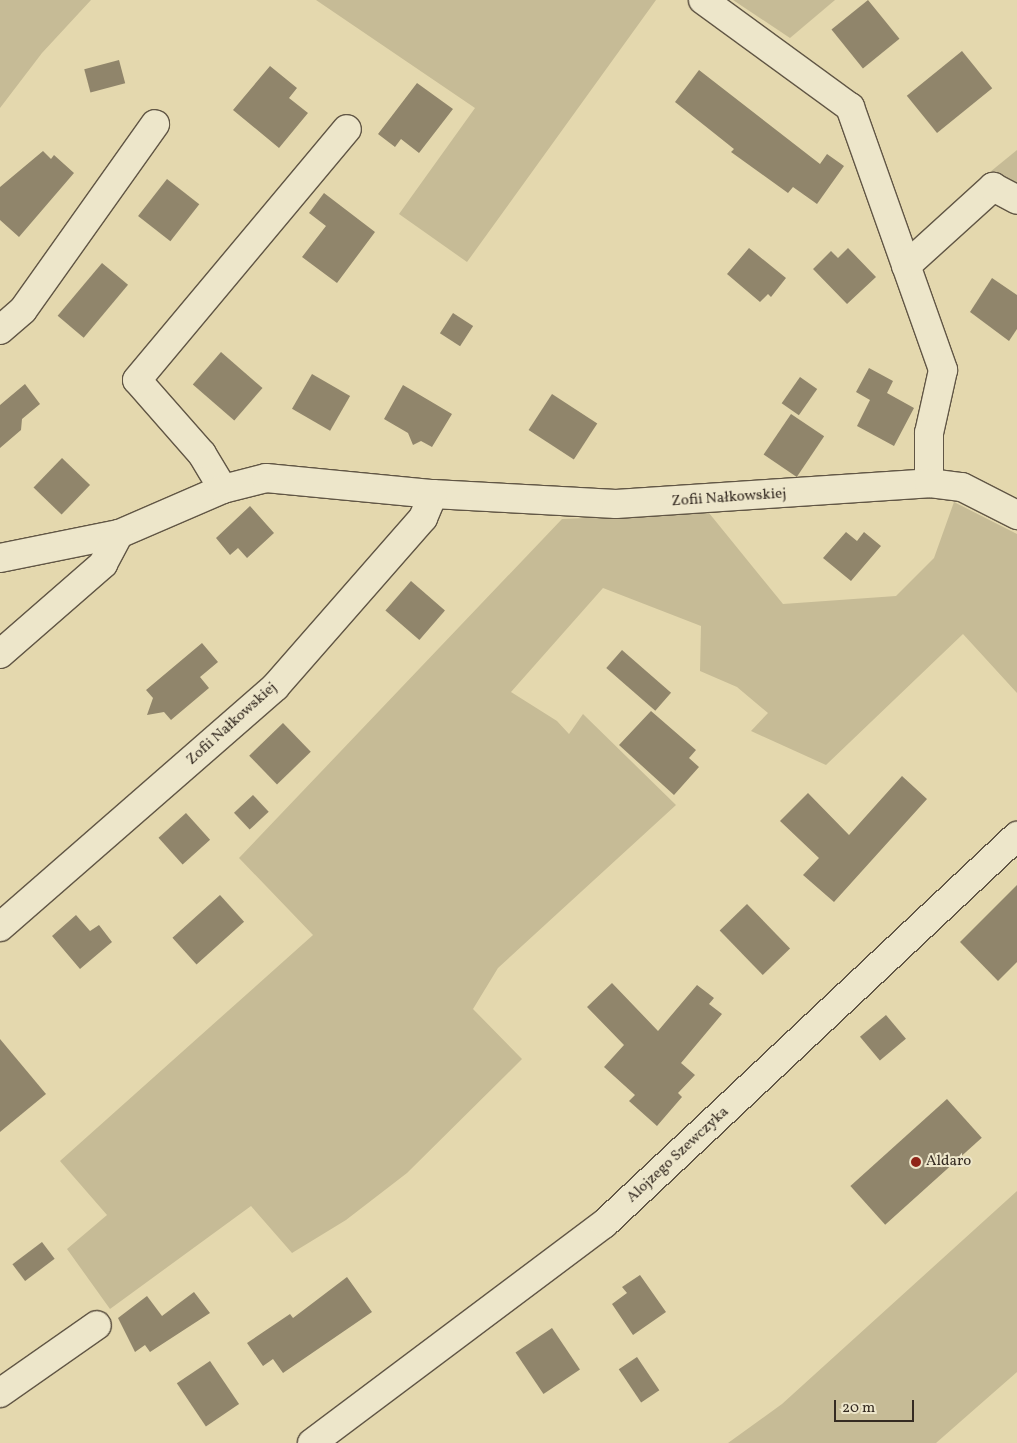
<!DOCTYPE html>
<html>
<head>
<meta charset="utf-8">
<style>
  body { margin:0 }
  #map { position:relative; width:1017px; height:1443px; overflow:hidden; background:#e4d8ae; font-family:Vollkorn,serif }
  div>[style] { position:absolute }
  .green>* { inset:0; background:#c6bb96 }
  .building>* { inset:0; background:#90856b; transform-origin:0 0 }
  .roads { filter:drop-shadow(1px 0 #615645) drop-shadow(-1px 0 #615645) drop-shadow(0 1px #615645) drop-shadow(0 -1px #615645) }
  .minor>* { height:28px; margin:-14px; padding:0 14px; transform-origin:14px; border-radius:14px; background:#ede6ca }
  .dots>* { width:14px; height:14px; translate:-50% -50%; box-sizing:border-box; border:2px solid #ede6ca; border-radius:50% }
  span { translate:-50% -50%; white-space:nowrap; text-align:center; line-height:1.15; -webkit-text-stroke:4px #ede6ca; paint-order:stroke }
  .street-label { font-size:15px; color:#352b22 }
  .poi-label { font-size:15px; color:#352b22 }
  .left { translate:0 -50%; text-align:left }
  .scale { position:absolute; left:834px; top:1400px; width:80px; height:22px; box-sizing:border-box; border:2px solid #352b22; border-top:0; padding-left:6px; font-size:15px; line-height:18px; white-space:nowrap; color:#352b22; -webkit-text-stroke:4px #ede6ca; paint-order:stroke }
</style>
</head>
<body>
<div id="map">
  <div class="green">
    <div style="clip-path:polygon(0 0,91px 0,42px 53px,0 108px)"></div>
    <div style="clip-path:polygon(316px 0,656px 0,467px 262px,399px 214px,475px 108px)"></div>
    <div style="clip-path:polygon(733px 0,835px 0,790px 38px)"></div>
    <div style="clip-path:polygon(1017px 150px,1017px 188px,990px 172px)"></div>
    <div style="clip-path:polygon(954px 502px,1017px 534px,1017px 693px,963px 634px,826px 765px,751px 731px,768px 713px,737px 687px,700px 671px,701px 626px,603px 588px,511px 692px,557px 721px,569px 734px,583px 714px,676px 805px,498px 968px,473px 1009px,522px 1059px,407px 1173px,346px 1220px,292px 1253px,251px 1206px,110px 1309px,67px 1249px,107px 1215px,60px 1161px,313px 935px,239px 858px,562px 519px,709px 513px,783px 604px,896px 596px,934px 558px)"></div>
    <div style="clip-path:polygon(1017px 1191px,1017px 1372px,936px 1443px,728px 1443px,782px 1404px)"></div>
  </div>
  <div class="building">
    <div style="left:868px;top:0;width:50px;height:47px;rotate:51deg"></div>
    <div style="left:962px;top:51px;width:48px;height:71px;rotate:51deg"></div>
    <div style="left:119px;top:60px;width:24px;height:36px;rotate:75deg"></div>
    <div style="clip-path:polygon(270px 66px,297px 88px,289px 98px,308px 113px,279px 148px,233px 110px)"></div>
    <div style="clip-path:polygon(699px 70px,820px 164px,827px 154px,844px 166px,817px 204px,793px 187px,788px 193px,731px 152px,734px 149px,675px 102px)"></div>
    <div style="clip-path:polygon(417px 83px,453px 109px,419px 153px,401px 139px,395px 147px,378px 134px)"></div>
    <div style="clip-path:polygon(43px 151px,51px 159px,54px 155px,74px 173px,19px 237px,0 220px,0 187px)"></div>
    <div style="left:167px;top:179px;width:41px;height:47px;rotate:38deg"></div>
    <div style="clip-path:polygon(324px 193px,375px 232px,337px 283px,302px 257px,326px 226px,309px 213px)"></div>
    <div style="clip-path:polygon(749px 248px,786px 278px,771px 297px,768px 294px,760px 302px,727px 274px)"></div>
    <div style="clip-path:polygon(848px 248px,876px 277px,847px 304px,813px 269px,831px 251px,838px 258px)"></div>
    <div style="left:102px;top:263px;width:34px;height:69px;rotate:40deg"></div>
    <div style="clip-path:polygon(992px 278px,1017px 295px,1017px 329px,1009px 341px,970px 312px)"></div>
    <div style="left:453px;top:313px;width:24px;height:24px;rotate:33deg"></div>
    <div style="left:221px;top:352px;width:55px;height:43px;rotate:41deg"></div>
    <div style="clip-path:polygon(869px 368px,893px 381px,887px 393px,914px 408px,894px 446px,857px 426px,870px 400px,856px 392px)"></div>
    <div style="left:312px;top:374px;width:44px;height:40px;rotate:30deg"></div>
    <div style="left:800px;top:377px;width:21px;height:32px;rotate:35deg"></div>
    <div style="clip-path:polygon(25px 384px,40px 404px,22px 419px,21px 430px,0 448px,0 405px)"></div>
    <div style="clip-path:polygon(403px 385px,452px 414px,432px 447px,421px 441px,413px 445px,408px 433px,384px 419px)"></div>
    <div style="left:552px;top:394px;width:54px;height:43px;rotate:33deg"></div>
    <div style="left:791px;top:414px;width:40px;height:49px;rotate:34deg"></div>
    <div style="left:62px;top:458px;width:39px;height:41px;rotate:44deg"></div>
    <div style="clip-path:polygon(250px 506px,274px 533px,247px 558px,238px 548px,230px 555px,216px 538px)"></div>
    <div style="clip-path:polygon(846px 532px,857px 541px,864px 532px,881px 546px,851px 581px,823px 558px)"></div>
    <div style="left:411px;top:581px;width:45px;height:39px;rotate:41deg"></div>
    <div style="clip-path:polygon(202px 643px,218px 662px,200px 677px,209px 688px,171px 720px,164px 712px,147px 715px,153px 698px,146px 690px)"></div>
    <div style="left:622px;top:650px;width:65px;height:24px;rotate:41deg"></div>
    <div style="clip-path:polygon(651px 711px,696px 750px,689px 758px,699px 767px,674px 795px,619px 745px)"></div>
    <div style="left:283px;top:723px;width:40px;height:47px;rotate:46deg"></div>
    <div style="clip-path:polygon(902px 776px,927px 799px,834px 902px,803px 875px,819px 858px,780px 821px,808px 793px,849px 835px)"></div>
    <div style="left:253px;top:795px;width:23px;height:26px;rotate:47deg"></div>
    <div style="left:186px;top:813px;width:36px;height:37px;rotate:48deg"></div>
    <div style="clip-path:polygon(1017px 885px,1017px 962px,998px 981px,960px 942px)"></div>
    <div style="left:220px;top:895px;width:36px;height:64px;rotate:48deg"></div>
    <div style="left:747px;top:904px;width:62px;height:38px;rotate:46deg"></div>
    <div style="clip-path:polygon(76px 915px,90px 931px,99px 925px,112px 942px,80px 969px,52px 936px)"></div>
    <div style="clip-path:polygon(612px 983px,658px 1031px,697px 985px,714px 998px,709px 1004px,722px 1014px,681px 1063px,695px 1075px,678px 1093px,682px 1097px,657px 1126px,629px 1101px,635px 1095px,604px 1067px,624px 1045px,587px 1007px)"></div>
    <div style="left:886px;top:1015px;width:31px;height:34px;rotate:50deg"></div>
    <div style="clip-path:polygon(0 1039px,46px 1094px,0 1132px)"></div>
    <div style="left:947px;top:1099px;width:52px;height:130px;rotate:48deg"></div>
    <div style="left:42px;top:1242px;width:21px;height:37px;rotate:53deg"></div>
    <div style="clip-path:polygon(640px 1275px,666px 1312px,633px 1335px,612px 1304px,627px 1293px,622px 1287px)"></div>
    <div style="clip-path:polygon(347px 1277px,372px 1312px,283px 1373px,273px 1359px,263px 1366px,247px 1343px,290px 1314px,293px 1318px)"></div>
    <div style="clip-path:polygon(194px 1292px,210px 1313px,150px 1352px,145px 1345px,135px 1352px,118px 1318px,147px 1296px,162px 1316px)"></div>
    <div style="left:552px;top:1328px;width:50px;height:44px;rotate:56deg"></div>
    <div style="left:637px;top:1357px;width:40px;height:22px;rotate:56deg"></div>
    <div style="left:210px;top:1361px;width:52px;height:40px;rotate:56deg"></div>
  </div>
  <div class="roads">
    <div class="minor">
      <div style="left:703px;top:0;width:182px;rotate:36.1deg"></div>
      <div style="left:850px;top:107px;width:279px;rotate:70.5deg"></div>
      <div style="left:943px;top:370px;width:65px;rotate:102.5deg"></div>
      <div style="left:929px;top:433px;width:50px;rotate:90deg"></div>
      <div style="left:906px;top:266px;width:118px;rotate:-42.2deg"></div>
      <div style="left:993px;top:187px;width:27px;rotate:28deg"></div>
      <div style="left:0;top:330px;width:30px;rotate:-41deg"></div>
      <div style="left:23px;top:310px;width:228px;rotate:-54.6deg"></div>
      <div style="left:223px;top:489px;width:41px;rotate:-121deg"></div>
      <div style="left:202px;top:454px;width:98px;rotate:-131.3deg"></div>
      <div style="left:137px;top:380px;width:327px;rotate:-50.1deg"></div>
      <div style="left:0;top:558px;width:121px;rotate:-11.4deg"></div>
      <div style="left:119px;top:534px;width:113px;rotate:-23.4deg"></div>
      <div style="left:223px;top:489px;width:44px;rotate:-14.3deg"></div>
      <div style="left:266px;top:478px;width:168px;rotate:5.5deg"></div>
      <div style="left:433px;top:494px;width:183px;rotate:3.1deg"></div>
      <div style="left:616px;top:504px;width:314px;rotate:-3.8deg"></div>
      <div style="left:929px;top:483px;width:33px;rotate:7deg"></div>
      <div style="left:962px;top:487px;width:62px;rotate:27deg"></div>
      <div style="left:0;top:654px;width:137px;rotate:-41.1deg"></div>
      <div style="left:103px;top:564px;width:34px;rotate:-62deg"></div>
      <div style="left:0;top:927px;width:365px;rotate:-41.1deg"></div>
      <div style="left:275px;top:687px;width:225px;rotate:-48.8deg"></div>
      <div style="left:423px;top:518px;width:26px;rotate:-67deg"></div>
      <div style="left:0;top:1393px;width:118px;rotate:-35deg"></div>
      <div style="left:312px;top:1443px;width:365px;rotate:-36.9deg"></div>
      <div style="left:604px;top:1224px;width:567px;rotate:-43.21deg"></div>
    </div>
  </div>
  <div class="dots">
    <div style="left:916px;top:1162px;background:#8f2418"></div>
  </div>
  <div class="street-label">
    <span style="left:729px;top:498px;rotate:-4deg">Zofii Nałkowskiej</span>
    <span style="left:232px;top:724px;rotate:-42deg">Zofii Nałkowskiej</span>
    <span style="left:678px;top:1155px;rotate:-43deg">Alojzego Szewczyka</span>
  </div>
  <div class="poi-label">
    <span class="left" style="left:926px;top:1162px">Aldaro</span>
  </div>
  <div class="scale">20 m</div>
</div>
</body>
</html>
